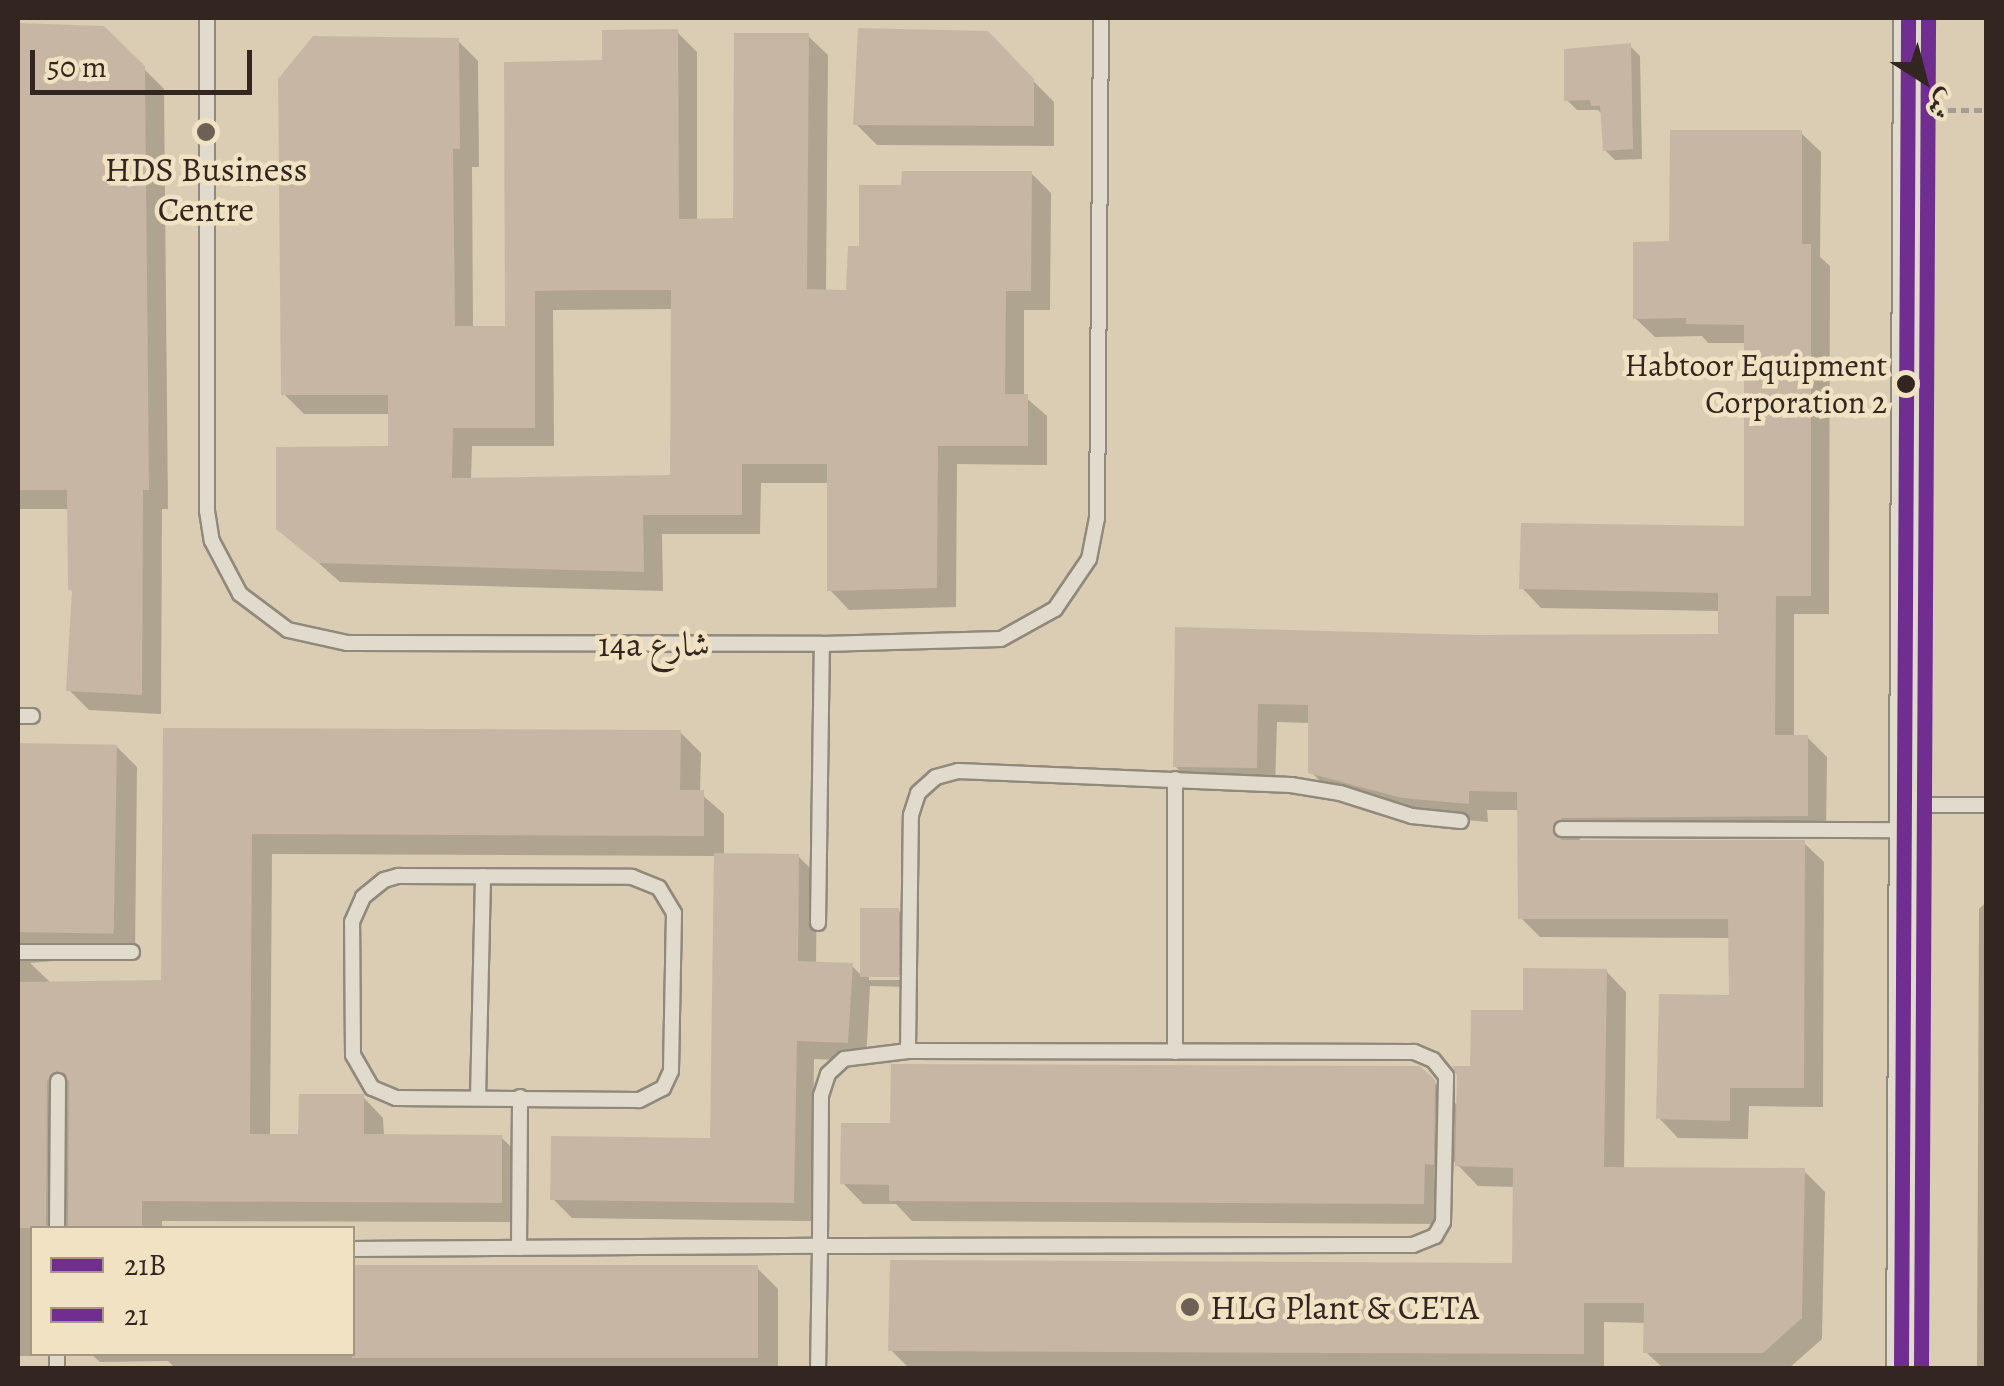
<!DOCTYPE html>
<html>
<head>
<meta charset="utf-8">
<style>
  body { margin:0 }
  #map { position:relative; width:2004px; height:1386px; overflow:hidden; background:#dacdb4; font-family:Alegreya,Amiri,serif }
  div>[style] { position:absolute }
  .shadow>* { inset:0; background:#0003 }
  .building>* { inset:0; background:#c7b6a4; transform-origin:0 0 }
  .path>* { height:5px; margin-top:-2.5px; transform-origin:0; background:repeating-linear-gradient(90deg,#a49d94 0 8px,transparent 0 13px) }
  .roads { filter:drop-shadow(2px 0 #91897b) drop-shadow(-2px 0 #91897b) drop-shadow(0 2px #91897b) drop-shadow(0 -2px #91897b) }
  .service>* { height:14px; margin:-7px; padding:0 7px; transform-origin:7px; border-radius:7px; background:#e1dbce }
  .minor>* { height:28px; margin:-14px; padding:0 14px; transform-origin:14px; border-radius:14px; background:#e1dbce }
  .bus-1>* { height:15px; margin:-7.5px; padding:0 7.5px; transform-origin:7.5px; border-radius:7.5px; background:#6f2e90 }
  .bus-2>* { height:15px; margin:-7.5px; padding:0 7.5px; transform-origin:7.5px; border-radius:7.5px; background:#6f2e90 }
  .dots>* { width:28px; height:28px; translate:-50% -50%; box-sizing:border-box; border:5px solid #f1e2c4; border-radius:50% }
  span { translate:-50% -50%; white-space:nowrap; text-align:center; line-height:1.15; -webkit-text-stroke:9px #f1e2c4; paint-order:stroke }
  .bus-label { font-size:32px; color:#332621 }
  .right { translate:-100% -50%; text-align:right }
  .poi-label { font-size:35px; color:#332621 }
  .left { translate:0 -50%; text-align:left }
  .street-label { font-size:35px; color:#332621 }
  .frame { position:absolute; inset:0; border:20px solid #332621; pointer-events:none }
  .legend { position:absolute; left:30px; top:1226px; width:325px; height:130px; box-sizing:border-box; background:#f1e2c4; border:2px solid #a59783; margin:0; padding:12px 18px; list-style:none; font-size:30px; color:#332621 }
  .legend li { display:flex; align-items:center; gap:20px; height:50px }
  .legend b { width:50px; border:2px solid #a59783 }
  .north { position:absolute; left:1874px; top:30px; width:100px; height:100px; -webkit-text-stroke:8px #f1e2c4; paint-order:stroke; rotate:144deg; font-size:28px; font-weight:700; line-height:40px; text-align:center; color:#332621 }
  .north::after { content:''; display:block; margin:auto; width:35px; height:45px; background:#332621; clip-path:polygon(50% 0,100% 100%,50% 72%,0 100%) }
  .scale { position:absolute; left:30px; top:50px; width:222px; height:45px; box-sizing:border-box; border:5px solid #332621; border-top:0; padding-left:12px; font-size:30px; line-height:35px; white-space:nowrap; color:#332621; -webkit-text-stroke:8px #f1e2c4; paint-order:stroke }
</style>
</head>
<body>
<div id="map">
  <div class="shadow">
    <div style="clip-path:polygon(18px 26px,103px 28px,164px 89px,168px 509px,162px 509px,161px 714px,89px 710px,69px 690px,74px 593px,70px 589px,70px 509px,18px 509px)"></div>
    <div style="clip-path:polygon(evenodd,677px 32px,697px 52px,697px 221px,735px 221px,808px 36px,828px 55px,826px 292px,848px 293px,861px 249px,904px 187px,1031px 173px,1051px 193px,1050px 310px,1024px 310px,1024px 396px,1047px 416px,1047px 465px,957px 464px,956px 607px,849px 610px,830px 590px,830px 483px,761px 483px,760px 534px,662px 534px,663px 591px,340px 582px,279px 528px,390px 449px,391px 414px,304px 414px,284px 394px,458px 41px,478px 61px,479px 167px,472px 167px,473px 328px,508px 328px,605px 63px,677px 32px,673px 309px,672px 478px,471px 481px,472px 446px,554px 446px,553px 310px,673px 309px)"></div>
    <div style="clip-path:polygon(987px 34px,1054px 102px,1054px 146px,877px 145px,856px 124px)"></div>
    <div style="clip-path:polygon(1630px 46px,1640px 56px,1642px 159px,1615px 160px,1605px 150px,1603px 115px,1598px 110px,1577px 110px,1567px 100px)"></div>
    <div style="clip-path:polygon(1801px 133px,1821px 152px,1820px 257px,1830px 266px,1829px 614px,1794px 614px,1794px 737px,1807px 737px,1827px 757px,1826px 834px,1582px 837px,1577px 842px,1804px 843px,1824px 862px,1823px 1107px,1749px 1106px,1748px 1139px,1678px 1138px,1659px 1118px,1731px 998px,1730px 938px,1540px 937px,1521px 918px,1519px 810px,1487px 810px,1488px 822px,1424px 816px,1331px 792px,1311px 772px,1310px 723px,1277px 722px,1275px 787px,1195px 786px,1175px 766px,1177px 630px,1478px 637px,1720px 637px,1721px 611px,1541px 608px,1522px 588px,1747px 529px,1747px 343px,1708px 343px,1702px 336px,1655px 337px,1635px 318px,1672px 244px)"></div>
    <div style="clip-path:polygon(165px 730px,680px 732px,701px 753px,700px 793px,724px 814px,724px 855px,798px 856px,817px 875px,816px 964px,852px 966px,862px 976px,898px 910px,908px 921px,908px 975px,869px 975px,869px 980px,908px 980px,908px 987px,870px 986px,866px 1061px,814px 1059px,812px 1221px,572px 1218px,553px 1199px,713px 1140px,716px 856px,272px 854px,270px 1136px,300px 1136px,363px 1097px,383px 1118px,384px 1137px,501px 1137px,522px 1158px,522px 1222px,162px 1221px,162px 1228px,32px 1228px,32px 1354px,352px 1354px,757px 1268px,778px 1289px,778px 1368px,175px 1368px,168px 1361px,100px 1362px,93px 1356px,18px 1356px,18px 746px,116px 746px,137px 767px,135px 952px,54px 952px,54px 961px,30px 963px,52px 984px,163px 983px)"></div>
    <div style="clip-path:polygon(1986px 902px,1986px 1368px,1977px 1368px,1979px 909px)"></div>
    <div style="clip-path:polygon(1606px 971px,1626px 992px,1624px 1170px,1804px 1171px,1825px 1192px,1822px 1339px,1789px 1368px,1663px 1368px,1646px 1352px,1646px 1323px,1604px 1322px,1604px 1368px,909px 1368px,891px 1350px,1515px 1266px,1516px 1187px,1478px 1186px,1454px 1161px,1453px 1184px,1445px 1184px,1444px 1224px,912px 1221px,896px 1204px,863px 1204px,843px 1183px,893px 1126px,1434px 1082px,1458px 1106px,1473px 1069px,1525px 1013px)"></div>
  </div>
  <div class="building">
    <div style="clip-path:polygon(18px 23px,104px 26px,145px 66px,149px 490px,143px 490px,142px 695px,66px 691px,72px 590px,68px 590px,67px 490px,18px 490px)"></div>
    <div style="clip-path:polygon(858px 28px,988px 31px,1034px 79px,1034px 126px,853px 125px)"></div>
    <div style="clip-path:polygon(evenodd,678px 29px,679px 219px,733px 218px,734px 33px,809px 33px,807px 289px,846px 290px,848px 246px,859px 246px,859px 185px,901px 185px,902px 171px,1032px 171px,1031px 291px,1006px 291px,1005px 394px,1028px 394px,1028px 446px,938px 446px,937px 588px,827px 591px,827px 464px,742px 464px,742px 515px,643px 515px,644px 572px,318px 563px,276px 529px,276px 447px,388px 446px,388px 395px,281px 395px,278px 79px,313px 36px,459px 38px,460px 149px,453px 149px,455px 326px,505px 326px,504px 62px,602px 60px,602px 30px,678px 29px,599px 290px,671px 290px,670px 475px,452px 478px,453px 428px,535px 428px,535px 291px,599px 290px)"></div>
    <div style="clip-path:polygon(1631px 43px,1633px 149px,1603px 151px,1600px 106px,1591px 106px,1590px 100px,1564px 101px,1564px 49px)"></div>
    <div style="clip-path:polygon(1670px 130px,1802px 130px,1802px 244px,1811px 244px,1811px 596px,1776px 596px,1775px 735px,1808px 735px,1808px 816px,1562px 818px,1552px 830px,1562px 840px,1805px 840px,1804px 1088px,1730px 1088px,1730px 1121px,1656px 1119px,1659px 994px,1729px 995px,1728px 919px,1518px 919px,1517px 792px,1469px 791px,1469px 804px,1402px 798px,1308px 773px,1308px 705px,1258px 704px,1257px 768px,1173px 767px,1175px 627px,1478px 635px,1718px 634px,1718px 593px,1519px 589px,1521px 523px,1744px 526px,1744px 325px,1686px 324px,1686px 318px,1633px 319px,1633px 242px,1669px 241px)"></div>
    <div style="clip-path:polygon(163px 728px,681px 730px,680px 790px,704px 790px,704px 836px,252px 834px,250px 1134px,298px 1134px,299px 1094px,364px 1094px,364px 1134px,502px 1135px,502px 1203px,142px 1201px,142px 1228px,68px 1228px,69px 1081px,57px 1070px,47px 1081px,46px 1228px,18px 1228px,18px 982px,161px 980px)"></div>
    <div style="left:18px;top:743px;width:99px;height:189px;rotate:1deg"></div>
    <div style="clip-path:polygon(714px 853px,799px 854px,798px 961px,853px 963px,848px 1043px,797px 1041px,794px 1203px,550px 1200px,551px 1136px,710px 1138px)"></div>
    <div style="left:860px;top:908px;width:39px;height:69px"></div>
    <div style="clip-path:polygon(1523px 968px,1607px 969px,1604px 1167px,1805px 1168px,1802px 1318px,1763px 1353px,1643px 1353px,1644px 1303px,1584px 1303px,1584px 1354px,888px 1351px,890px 1260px,1512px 1263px,1513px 1168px,1455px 1166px,1457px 1076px,1452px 1066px,1470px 1066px,1471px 1010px,1523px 1010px)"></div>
    <div style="clip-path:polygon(891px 1064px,1420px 1066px,1435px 1080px,1434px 1165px,1425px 1164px,1424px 1204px,889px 1201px,889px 1185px,840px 1184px,841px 1123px,890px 1123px)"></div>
    <div style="left:352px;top:1265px;width:406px;height:93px"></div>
  </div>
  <div class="path">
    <div style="left:1935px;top:110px;width:51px"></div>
  </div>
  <div class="roads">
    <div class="service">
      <div style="left:207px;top:18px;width:493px;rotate:90deg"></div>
      <div style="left:207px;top:511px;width:30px;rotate:81deg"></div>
      <div style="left:212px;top:541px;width:60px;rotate:62.2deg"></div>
      <div style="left:240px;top:594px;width:60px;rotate:36.9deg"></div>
      <div style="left:288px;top:630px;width:60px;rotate:12.4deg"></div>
      <div style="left:347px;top:643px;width:475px;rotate:0.1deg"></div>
      <div style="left:822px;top:644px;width:179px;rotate:-1.6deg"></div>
      <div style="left:1001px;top:639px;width:62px;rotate:-29.1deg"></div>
      <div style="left:1055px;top:609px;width:60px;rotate:-55.8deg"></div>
      <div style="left:1089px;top:559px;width:42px;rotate:-79deg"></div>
      <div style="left:1097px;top:518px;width:500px;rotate:-89.54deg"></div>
      <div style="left:18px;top:716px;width:14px"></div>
      <div style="left:1904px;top:805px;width:82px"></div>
      <div style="left:1562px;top:829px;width:342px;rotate:0.2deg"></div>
      <div style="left:398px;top:876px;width:234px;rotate:0.2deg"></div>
      <div style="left:632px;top:877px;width:29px;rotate:22deg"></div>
      <div style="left:659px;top:888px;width:29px;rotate:59deg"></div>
      <div style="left:674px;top:913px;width:158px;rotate:91.1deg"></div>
      <div style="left:671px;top:1071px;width:19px;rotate:115deg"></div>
      <div style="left:663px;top:1088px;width:27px;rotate:153deg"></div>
      <div style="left:639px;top:1100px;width:243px;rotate:-179.5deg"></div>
      <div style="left:396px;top:1098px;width:26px;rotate:-157deg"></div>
      <div style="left:372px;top:1088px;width:38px;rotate:-120deg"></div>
      <div style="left:353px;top:1055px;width:133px;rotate:-90.4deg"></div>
      <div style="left:352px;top:922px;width:27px;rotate:-66deg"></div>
      <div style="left:363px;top:897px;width:27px;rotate:-39deg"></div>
      <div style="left:384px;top:880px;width:15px;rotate:-16deg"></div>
      <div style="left:818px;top:923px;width:279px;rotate:-89.2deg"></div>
      <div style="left:18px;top:952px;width:114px"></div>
      <div style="left:908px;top:1051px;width:236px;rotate:-89.3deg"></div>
      <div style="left:911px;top:815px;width:23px;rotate:-72deg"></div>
      <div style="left:918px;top:793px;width:24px;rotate:-42deg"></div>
      <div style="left:936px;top:777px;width:23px;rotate:-15deg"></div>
      <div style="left:958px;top:771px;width:333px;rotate:2.4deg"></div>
      <div style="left:1291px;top:785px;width:50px;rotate:9.3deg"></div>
      <div style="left:1340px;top:793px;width:76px;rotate:17.7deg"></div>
      <div style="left:1412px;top:816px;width:49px;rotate:5.8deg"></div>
      <div style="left:1175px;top:1052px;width:273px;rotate:-90deg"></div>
      <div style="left:478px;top:1098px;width:222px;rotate:-88.7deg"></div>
      <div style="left:57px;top:1228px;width:147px;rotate:-89.6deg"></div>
      <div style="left:519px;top:1248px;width:151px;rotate:-89.6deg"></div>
      <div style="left:352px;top:1249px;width:468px;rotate:-0.4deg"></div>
      <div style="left:820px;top:1246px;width:593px;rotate:-0.1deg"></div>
      <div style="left:1413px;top:1245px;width:24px;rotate:-22deg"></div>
      <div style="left:1435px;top:1236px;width:16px;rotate:-60deg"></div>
      <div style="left:1443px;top:1222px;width:146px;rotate:-88.8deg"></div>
      <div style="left:1446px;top:1076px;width:21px;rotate:-129deg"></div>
      <div style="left:1433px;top:1060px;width:21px;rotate:-157deg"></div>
      <div style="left:1414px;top:1052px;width:506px;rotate:-179.89deg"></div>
      <div style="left:908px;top:1051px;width:64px;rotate:172.9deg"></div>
      <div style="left:844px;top:1059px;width:22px;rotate:137deg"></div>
      <div style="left:828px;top:1074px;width:22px;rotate:108deg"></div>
      <div style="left:821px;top:1095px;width:151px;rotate:90.4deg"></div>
      <div style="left:820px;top:1246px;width:122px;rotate:90.9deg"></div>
      <div style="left:57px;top:1368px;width:14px;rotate:-90deg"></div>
    </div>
    <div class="minor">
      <div style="left:1901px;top:1368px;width:1350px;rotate:-89.7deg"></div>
    </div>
  </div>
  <div class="bus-1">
    <div style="left:1901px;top:1368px;width:1350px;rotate:-89.7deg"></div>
  </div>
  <div class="bus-2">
    <div style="left:1921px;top:1368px;width:1350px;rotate:-89.7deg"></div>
  </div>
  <div class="dots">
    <div style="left:206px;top:132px;background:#6d6054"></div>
    <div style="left:1906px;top:384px;background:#332621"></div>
    <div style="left:1190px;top:1307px;background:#6d6054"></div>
  </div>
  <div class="bus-label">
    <span class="right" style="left:1887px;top:384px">Habtoor Equipment<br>Corporation 2</span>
  </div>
  <div class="poi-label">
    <span style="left:206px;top:189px">HDS Business<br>Centre</span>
    <span class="left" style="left:1210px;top:1307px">HLG Plant &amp; CETA</span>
  </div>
  <div class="street-label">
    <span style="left:654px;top:644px">14a شارع</span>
  </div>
  <div class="frame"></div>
  <ul class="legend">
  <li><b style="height:12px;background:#6f2e90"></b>21B</li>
  <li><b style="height:12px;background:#6f2e90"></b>21</li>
  </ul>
  <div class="north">ش</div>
  <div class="scale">50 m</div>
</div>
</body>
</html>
